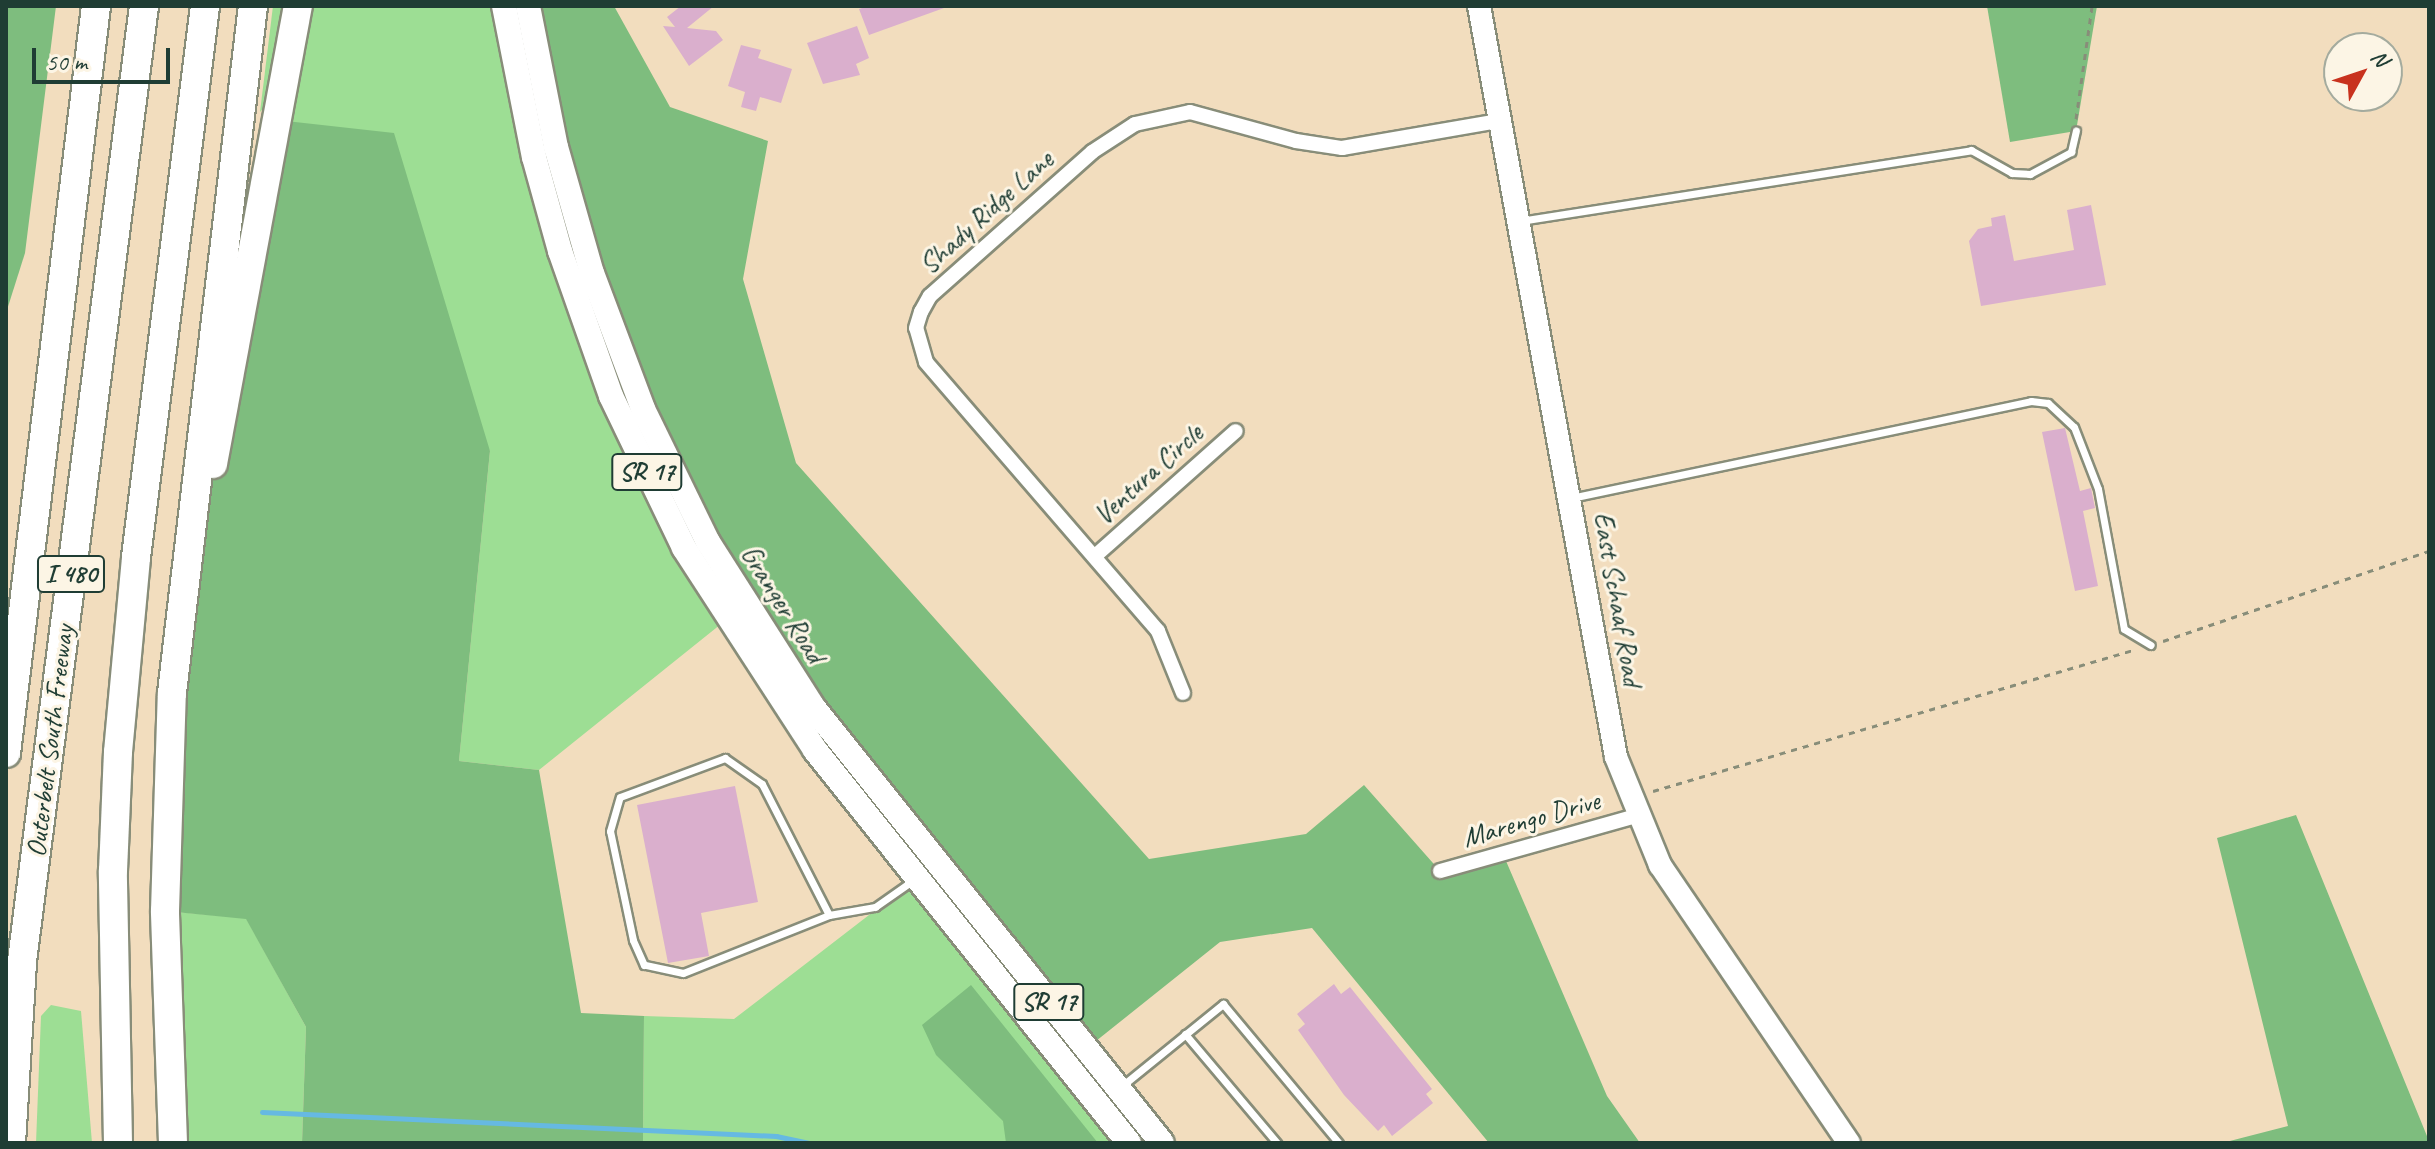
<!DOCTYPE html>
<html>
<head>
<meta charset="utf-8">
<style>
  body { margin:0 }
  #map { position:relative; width:2435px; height:1149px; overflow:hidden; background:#f2ddbe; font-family:Caveat,sans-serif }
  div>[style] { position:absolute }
  .green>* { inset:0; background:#9dde94 }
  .forest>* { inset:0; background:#7ebd7e }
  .stream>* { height:5px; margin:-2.5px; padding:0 2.5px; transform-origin:2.5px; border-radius:2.5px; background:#66b9e2 }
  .building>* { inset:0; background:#daafcd }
  .path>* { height:3px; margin-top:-1.5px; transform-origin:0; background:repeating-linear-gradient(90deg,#888d79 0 6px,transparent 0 12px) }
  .roads { filter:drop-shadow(2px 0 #888d79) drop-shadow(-2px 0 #888d79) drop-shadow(0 2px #888d79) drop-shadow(0 -2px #888d79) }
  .lane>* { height:7px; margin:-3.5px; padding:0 3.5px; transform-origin:3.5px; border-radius:3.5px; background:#fff }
  .street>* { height:14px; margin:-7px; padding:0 7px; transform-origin:7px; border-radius:7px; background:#fff }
  .secondary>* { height:22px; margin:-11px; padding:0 11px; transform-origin:11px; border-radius:11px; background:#fff }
  .primary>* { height:24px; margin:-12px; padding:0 12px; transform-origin:12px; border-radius:12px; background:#fff }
  .highway>* { height:28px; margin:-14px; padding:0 14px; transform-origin:14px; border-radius:14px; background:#fff }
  span { translate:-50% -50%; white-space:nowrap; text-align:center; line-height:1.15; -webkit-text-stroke:6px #fcf5e5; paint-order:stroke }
  .shield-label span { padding:2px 6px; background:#fcf5e5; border:2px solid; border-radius:6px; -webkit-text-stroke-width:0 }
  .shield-label { font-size:26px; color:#1f3d34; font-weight:700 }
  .street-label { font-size:28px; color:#1f3d34 }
  .frame { position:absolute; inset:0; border:8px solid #1f3d34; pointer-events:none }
  .north { position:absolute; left:2323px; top:32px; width:80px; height:80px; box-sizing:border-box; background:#fcf5e5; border:2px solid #a4ab9e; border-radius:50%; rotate:50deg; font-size:22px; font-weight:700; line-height:32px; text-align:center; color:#1f3d34 }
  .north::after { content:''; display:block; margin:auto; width:28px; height:36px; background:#c8321e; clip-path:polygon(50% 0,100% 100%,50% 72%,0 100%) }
  .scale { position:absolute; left:32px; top:48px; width:138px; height:36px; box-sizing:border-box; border:4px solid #1f3d34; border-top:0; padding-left:10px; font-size:24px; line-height:28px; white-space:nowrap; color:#1f3d34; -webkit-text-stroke:6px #fcf5e5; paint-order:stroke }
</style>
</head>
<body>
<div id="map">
  <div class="green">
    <div style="clip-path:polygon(273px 6px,286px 6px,270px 101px,260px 112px)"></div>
    <div style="clip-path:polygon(298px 6px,504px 6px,583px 320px,726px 620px,539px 770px,459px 761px,490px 451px,277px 120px)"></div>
    <div style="clip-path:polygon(917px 878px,1129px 1143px,643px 1143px,644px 1016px,734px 1019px)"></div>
    <div style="clip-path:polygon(165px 911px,246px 918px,306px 1027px,302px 1143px,173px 1143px)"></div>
    <div style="clip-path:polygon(51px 1005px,81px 1011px,92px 1143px,36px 1143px,41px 1016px)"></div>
  </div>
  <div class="forest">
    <div style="clip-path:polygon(6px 6px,56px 6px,25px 253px,6px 313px)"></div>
    <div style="clip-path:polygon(528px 6px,614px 6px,670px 107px,768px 141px,743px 279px,796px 463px,1149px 859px,1306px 834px,1364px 785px,1440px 871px,1503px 854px,1607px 1096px,1640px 1143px,1489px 1143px,1312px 928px,1220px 942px,1086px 1049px,779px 657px,615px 340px)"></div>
    <div style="clip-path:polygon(1987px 6px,2097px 6px,2076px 131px,2010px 142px)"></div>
    <div style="clip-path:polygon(277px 120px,394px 133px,490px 451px,459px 761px,539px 770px,581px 1013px,644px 1016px,643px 1143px,302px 1143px,306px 1027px,246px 919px,165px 911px,166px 777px,214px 463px)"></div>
    <div style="clip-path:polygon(2296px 815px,2429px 1141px,2429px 1143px,2222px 1143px,2288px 1126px,2217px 838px)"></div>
    <div style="clip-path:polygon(971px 985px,1098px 1143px,1006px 1143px,1003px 1121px,936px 1055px,922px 1025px)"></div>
  </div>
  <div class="stream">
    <div style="left:262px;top:1112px;width:515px;rotate:2.67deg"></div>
    <div style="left:776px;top:1136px;width:35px;rotate:12deg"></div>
  </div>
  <div class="building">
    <div style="clip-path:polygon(681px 6px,714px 6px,687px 28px,716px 31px,723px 40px,689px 66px,663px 26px,675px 27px,667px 17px)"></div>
    <div style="clip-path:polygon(868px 6px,944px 6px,944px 8px,869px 35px,859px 9px)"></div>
    <div style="clip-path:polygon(857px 26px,869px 58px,856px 64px,860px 75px,823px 84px,807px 43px)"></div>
    <div style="clip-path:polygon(741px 45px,761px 50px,758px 58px,792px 69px,781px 103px,760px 97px,756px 111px,741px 107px,745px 92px,728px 86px)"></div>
    <div style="clip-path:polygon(2091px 205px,2106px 285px,1981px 306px,1969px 241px,1978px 229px,1992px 226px,1991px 218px,2005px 215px,2014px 261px,2074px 250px,2067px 210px)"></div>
    <div style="clip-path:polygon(2065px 428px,2080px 491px,2091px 488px,2095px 508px,2083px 511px,2098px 586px,2075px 591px,2042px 432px)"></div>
    <div style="clip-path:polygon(735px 786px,758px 902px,701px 913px,709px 956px,668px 963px,637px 805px)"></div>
    <div style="clip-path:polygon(1334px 984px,1341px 994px,1350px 987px,1432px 1089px,1426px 1094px,1433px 1103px,1392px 1136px,1384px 1125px,1378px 1131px,1344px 1095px,1298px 1030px,1305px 1024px,1297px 1014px)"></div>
  </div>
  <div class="path">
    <div style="left:2076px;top:119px;width:114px;rotate:-81.9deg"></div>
    <div style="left:2163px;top:641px;width:281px;rotate:-18.7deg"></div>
    <div style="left:1653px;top:791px;width:500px;rotate:-16.37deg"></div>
  </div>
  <div class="roads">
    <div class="lane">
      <div style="left:1520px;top:221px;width:457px;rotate:-8.9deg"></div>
      <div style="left:1971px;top:150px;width:47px;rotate:29.3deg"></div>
      <div style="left:2012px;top:173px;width:18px;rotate:3deg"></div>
      <div style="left:2030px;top:174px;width:47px;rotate:-28.2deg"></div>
      <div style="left:2071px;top:152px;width:22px;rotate:-77deg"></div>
      <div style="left:1571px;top:498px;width:470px;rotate:-11.9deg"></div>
      <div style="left:2031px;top:401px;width:17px;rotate:7deg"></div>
      <div style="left:2048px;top:403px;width:35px;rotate:43deg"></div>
      <div style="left:2074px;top:427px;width:66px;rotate:68.8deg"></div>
      <div style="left:2098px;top:489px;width:142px;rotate:79.5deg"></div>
      <div style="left:2124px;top:629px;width:31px;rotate:31deg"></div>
      <div style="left:829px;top:915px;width:157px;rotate:158.3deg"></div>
      <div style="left:683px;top:973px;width:40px;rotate:-168deg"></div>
      <div style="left:644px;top:965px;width:27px;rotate:-114deg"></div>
      <div style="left:633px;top:940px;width:111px;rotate:-101.9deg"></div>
      <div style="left:610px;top:831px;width:35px;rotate:-74deg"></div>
      <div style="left:620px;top:797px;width:112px;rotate:-20.4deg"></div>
      <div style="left:725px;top:758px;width:45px;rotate:35.1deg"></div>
      <div style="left:762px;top:784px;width:147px;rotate:62.9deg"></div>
      <div style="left:829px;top:915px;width:47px;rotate:-9.9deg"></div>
      <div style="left:875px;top:907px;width:49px;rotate:-35deg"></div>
      <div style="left:1185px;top:1034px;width:143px;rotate:49.8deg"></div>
      <div style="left:1123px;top:1085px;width:129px;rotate:-39deg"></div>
      <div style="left:1223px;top:1004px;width:181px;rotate:50.2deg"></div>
    </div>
    <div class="street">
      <div style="left:1095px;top:556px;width:188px;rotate:-41.6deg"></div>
      <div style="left:1183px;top:693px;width:67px;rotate:-112deg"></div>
      <div style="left:1158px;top:631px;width:355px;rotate:-130.8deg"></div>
      <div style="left:926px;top:362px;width:35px;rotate:-106deg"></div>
      <div style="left:916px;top:328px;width:17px;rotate:-73deg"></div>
      <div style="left:921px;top:312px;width:18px;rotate:-61deg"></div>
      <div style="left:930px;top:296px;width:217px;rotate:-41.6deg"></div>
      <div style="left:1092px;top:152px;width:51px;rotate:-33.1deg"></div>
      <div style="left:1135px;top:124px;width:56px;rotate:-12.3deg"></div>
      <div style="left:1190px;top:112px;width:110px;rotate:15.3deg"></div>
      <div style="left:1296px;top:141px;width:47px;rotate:8.7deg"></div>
      <div style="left:1342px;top:148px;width:158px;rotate:-9.8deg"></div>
      <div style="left:1440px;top:871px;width:204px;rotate:-15.7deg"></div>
    </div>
    <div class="secondary">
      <div style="left:1479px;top:6px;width:763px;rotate:79.66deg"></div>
      <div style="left:1616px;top:757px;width:117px;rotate:67.8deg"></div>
      <div style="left:1660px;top:865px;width:336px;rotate:55.8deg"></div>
    </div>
    <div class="primary">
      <div style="left:504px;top:6px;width:154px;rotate:78.8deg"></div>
      <div style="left:534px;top:157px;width:98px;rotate:74.5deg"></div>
      <div style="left:560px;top:251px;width:154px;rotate:70.6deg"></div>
      <div style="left:611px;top:396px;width:169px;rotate:64.3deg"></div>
      <div style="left:684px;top:548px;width:241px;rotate:57deg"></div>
      <div style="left:815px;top:750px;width:503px;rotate:51.38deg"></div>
      <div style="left:528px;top:6px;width:144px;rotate:78.8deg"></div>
      <div style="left:556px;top:147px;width:131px;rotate:74.1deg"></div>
      <div style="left:592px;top:273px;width:145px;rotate:69.4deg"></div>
      <div style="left:643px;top:409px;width:148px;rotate:64deg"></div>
      <div style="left:708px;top:542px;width:196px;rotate:57.5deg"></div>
      <div style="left:813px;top:707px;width:558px;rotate:51.32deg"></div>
    </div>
    <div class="highway">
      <div style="left:213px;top:464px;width:466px;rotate:-79.5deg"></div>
      <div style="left:6px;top:753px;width:752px;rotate:-83.13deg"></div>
      <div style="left:11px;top:1143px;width:182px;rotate:-86.5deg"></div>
      <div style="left:22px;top:961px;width:963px;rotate:-82.72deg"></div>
      <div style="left:118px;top:1143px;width:272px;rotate:-91.1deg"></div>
      <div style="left:113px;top:871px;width:119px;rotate:-87.6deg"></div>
      <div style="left:118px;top:752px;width:196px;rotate:-84.7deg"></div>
      <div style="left:136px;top:557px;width:555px;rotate:-82.86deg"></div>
      <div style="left:173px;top:1143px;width:232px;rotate:-92deg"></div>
      <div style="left:165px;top:911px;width:218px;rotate:-88.2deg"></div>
      <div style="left:172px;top:693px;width:692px;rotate:-83.28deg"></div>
    </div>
  </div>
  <div class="shield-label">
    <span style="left:647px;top:472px">SR 17</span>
    <span style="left:71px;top:574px">I 480</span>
    <span style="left:1049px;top:1002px">SR 17</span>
  </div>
  <div class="street-label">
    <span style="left:986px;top:212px;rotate:-42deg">Shady Ridge Lane</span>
    <span style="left:1148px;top:474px;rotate:-42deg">Ventura Circle</span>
    <span style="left:1618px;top:599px;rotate:80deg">East Schaaf Road</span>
    <span style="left:783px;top:604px;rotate:58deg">Granger Road</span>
    <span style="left:50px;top:741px;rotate:-83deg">Outerbelt South Freeway</span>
    <span style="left:1531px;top:819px;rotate:-16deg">Marengo Drive</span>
  </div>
  <div class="frame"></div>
  <div class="north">N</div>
  <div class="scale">50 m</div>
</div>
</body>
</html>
